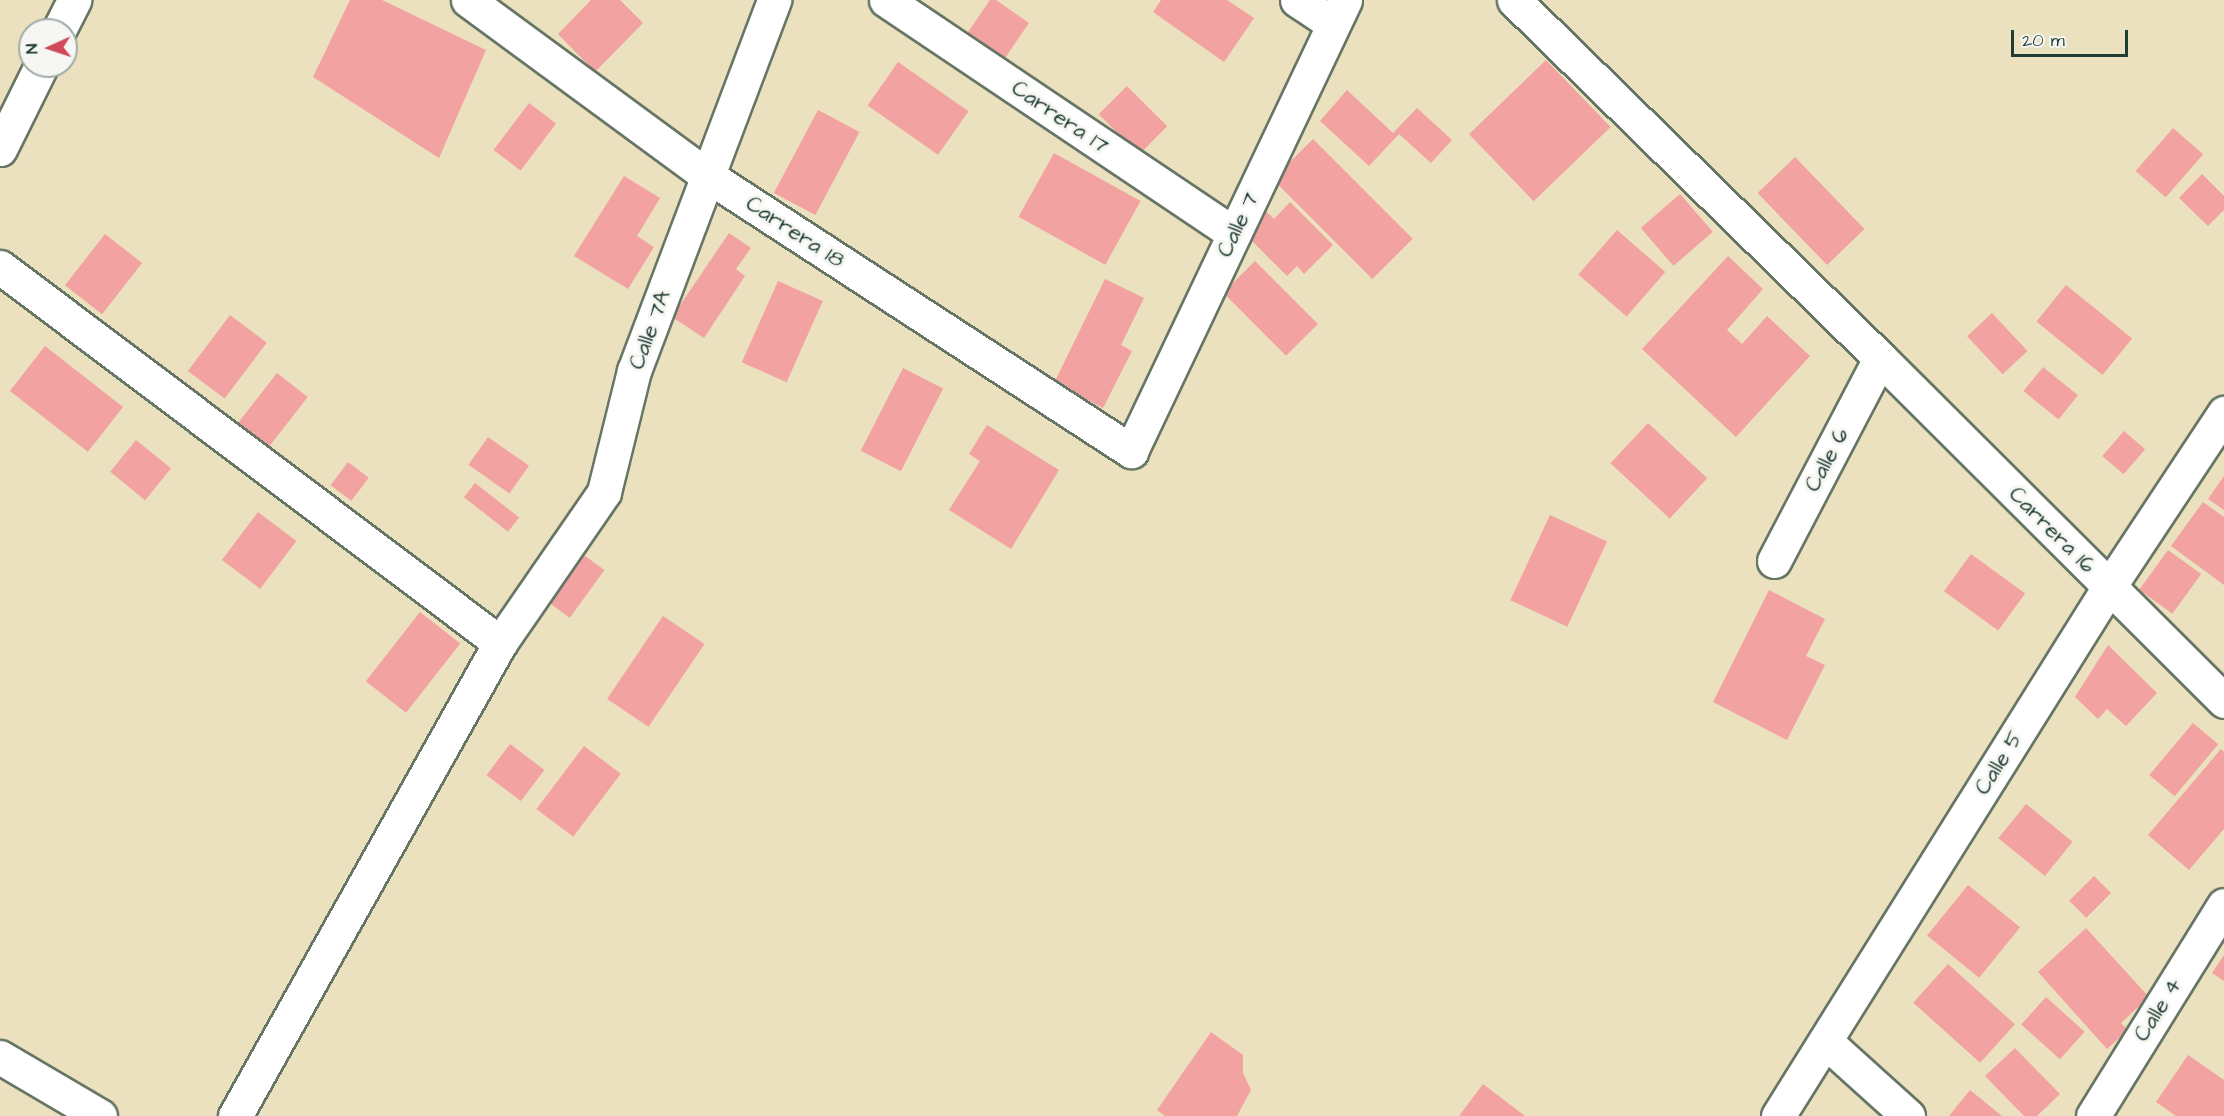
<!DOCTYPE html>
<html>
<head>
<meta charset="utf-8">
<style>
  body { margin:0 }
  #map { position:relative; width:2224px; height:1116px; overflow:hidden; background:#ebe1bf; font-family:"Architects Daughter",sans-serif }
  div>[style] { position:absolute }
  .building>* { inset:0; background:#f2a2a0; transform-origin:0 0 }
  .roads { filter:drop-shadow(2px 0 #667665) drop-shadow(-2px 0 #667665) drop-shadow(0 2px #667665) drop-shadow(0 -2px #667665) }
  .street>* { height:33px; margin:-16.5px; padding:0 16.5px; transform-origin:16.5px; border-radius:16.5px; background:#fff }
  span { translate:-50% -50%; white-space:nowrap; text-align:center; line-height:1.15; -webkit-text-stroke:6px #f6f6f2; paint-order:stroke }
  .street-label { font-size:22px; color:#1f3d34 }
  .north { position:absolute; left:18px; top:18px; width:60px; height:60px; box-sizing:border-box; background:#f6f6f2; border:2px solid #a0aca6; border-radius:50%; rotate:267deg; font-size:16px; font-weight:700; line-height:24px; text-align:center; color:#1f3d34 }
  .north::after { content:''; display:block; margin:auto; width:21px; height:27px; background:#d1495b; clip-path:polygon(50% 0,100% 100%,50% 72%,0 100%) }
  .scale { position:absolute; left:2011px; top:30px; width:117px; height:27px; box-sizing:border-box; border:3px solid #1f3d34; border-top:0; padding-left:8px; font-size:18px; line-height:21px; white-space:nowrap; color:#1f3d34; -webkit-text-stroke:4px #f6f6f2; paint-order:stroke }
</style>
</head>
<body>
<div id="map">
  <div class="building">
    <div style="clip-path:polygon(350px 0,382px 0,486px 50px,439px 158px,313px 77px)"></div>
    <div style="clip-path:polygon(591px 0,620px 0,643px 23px,595px 72px,558px 34px)"></div>
    <div style="clip-path:polygon(990px 0,996px 0,1029px 23px,1003px 61px,966px 35px)"></div>
    <div style="clip-path:polygon(1161px 0,1227px 0,1254px 18px,1224px 62px,1153px 12px)"></div>
    <div style="left:1546px;top:60px;width:93px;height:107px;rotate:46deg"></div>
    <div style="left:898px;top:62px;width:86px;height:53px;rotate:35deg"></div>
    <div style="left:1127px;top:86px;width:57px;height:40px;rotate:45deg"></div>
    <div style="clip-path:polygon(1347px 90px,1393px 133px,1417px 108px,1452px 140px,1431px 163px,1399px 134px,1369px 166px,1320px 121px)"></div>
    <div style="left:529px;top:103px;width:34px;height:59px;rotate:37deg"></div>
    <div style="left:818px;top:110px;width:47px;height:94px;rotate:28deg"></div>
    <div style="left:2173px;top:128px;width:40px;height:57px;rotate:41deg"></div>
    <div style="left:1313px;top:139px;width:141px;height:57px;rotate:45deg"></div>
    <div style="left:1054px;top:153px;width:99px;height:73px;rotate:29deg"></div>
    <div style="left:1795px;top:157px;width:100px;height:52px;rotate:46deg"></div>
    <div style="clip-path:polygon(2202px 174px,2224px 196px,2224px 210px,2208px 226px,2179px 198px)"></div>
    <div style="clip-path:polygon(624px 176px,660px 198px,637px 236px,654px 247px,628px 289px,574px 256px)"></div>
    <div style="left:1680px;top:194px;width:50px;height:52px;rotate:49deg"></div>
    <div style="clip-path:polygon(1290px 202px,1333px 245px,1304px 274px,1297px 266px,1287px 276px,1248px 237px,1261px 225px,1255px 219px,1264px 209px,1274px 219px)"></div>
    <div style="left:1617px;top:230px;width:64px;height:59px;rotate:41deg"></div>
    <div style="clip-path:polygon(729px 233px,751px 248px,736px 269px,745px 276px,704px 338px,672px 317px)"></div>
    <div style="left:105px;top:234px;width:47px;height:65px;rotate:38deg"></div>
    <div style="clip-path:polygon(1728px 256px,1763px 289px,1727px 330px,1742px 344px,1767px 316px,1810px 356px,1736px 437px,1642px 349px)"></div>
    <div style="left:1255px;top:261px;width:89px;height:45px;rotate:45deg"></div>
    <div style="clip-path:polygon(1105px 279px,1144px 298px,1121px 345px,1132px 351px,1103px 408px,1054px 383px)"></div>
    <div style="left:778px;top:281px;width:49px;height:89px;rotate:24deg"></div>
    <div style="left:2066px;top:285px;width:85px;height:47px;rotate:39deg"></div>
    <div style="left:1992px;top:313px;width:52px;height:34px;rotate:47deg"></div>
    <div style="left:230px;top:315px;width:46px;height:70px;rotate:37deg"></div>
    <div style="left:45px;top:346px;width:99px;height:57px;rotate:38deg"></div>
    <div style="left:2043px;top:367px;width:45px;height:31px;rotate:39deg"></div>
    <div style="left:903px;top:368px;width:45px;height:93px;rotate:27deg"></div>
    <div style="left:277px;top:373px;width:39px;height:63px;rotate:38deg"></div>
    <div style="left:1648px;top:423px;width:81px;height:55px;rotate:43deg"></div>
    <div style="clip-path:polygon(987px 425px,1059px 470px,1011px 549px,949px 510px,980px 461px,969px 454px)"></div>
    <div style="left:2124px;top:431px;width:28px;height:33px;rotate:41deg"></div>
    <div style="left:488px;top:437px;width:50px;height:34px;rotate:35deg"></div>
    <div style="left:136px;top:440px;width:45px;height:41px;rotate:39deg"></div>
    <div style="left:348px;top:462px;width:26px;height:29px;rotate:37deg"></div>
    <div style="clip-path:polygon(2224px 476px,2224px 510px,2208px 499px)"></div>
    <div style="left:475px;top:483px;width:56px;height:18px;rotate:38deg"></div>
    <div style="clip-path:polygon(2203px 502px,2224px 517px,2224px 585px,2171px 546px)"></div>
    <div style="left:258px;top:512px;width:48px;height:60px;rotate:37deg"></div>
    <div style="left:1550px;top:515px;width:63px;height:94px;rotate:25deg"></div>
    <div style="left:2168px;top:550px;width:41px;height:49px;rotate:36deg"></div>
    <div style="left:581px;top:553px;width:29px;height:59px;rotate:36deg"></div>
    <div style="left:1971px;top:554px;width:67px;height:46px;rotate:36deg"></div>
    <div style="clip-path:polygon(1769px 590px,1825px 619px,1806px 656px,1825px 665px,1787px 740px,1713px 702px)"></div>
    <div style="left:420px;top:612px;width:51px;height:88px;rotate:38deg"></div>
    <div style="left:663px;top:616px;width:50px;height:100px;rotate:34deg"></div>
    <div style="clip-path:polygon(2108px 645px,2157px 693px,2126px 726px,2107px 709px,2098px 719px,2075px 697px)"></div>
    <div style="left:2193px;top:723px;width:33px;height:68px;rotate:40deg"></div>
    <div style="left:510px;top:744px;width:43px;height:39px;rotate:37deg"></div>
    <div style="left:584px;top:746px;width:46px;height:79px;rotate:37deg"></div>
    <div style="clip-path:polygon(2221px 749px,2224px 752px,2224px 829px,2189px 870px,2148px 835px)"></div>
    <div style="left:2026px;top:804px;width:60px;height:44px;rotate:39deg"></div>
    <div style="left:2094px;top:876px;width:24px;height:35px;rotate:45deg"></div>
    <div style="left:1968px;top:885px;width:67px;height:65px;rotate:39deg"></div>
    <div style="clip-path:polygon(2086px 928px,2149px 997px,2121px 1023px,2128px 1030px,2107px 1049px,2038px 972px)"></div>
    <div style="clip-path:polygon(2224px 955px,2224px 981px,2212px 973px)"></div>
    <div style="left:1948px;top:964px;width:90px;height:52px;rotate:42deg"></div>
    <div style="left:2046px;top:997px;width:52px;height:37px;rotate:42deg"></div>
    <div style="clip-path:polygon(1211px 1032px,1243px 1055px,1243px 1073px,1251px 1090px,1237px 1116px,1165px 1116px,1157px 1110px)"></div>
    <div style="clip-path:polygon(2015px 1048px,2060px 1094px,2037px 1116px,2024px 1116px,1985px 1076px)"></div>
    <div style="clip-path:polygon(2188px 1055px,2224px 1080px,2224px 1116px,2176px 1116px,2156px 1102px)"></div>
    <div style="clip-path:polygon(1483px 1084px,1525px 1116px,1459px 1116px)"></div>
    <div style="clip-path:polygon(1970px 1090px,2002px 1116px,1949px 1116px)"></div>
  </div>
  <div class="roads">
    <div class="street">
      <div style="left:468px;top:0;width:298px;rotate:36.3deg"></div>
      <div style="left:708px;top:176px;width:505px;rotate:33.03deg"></div>
      <div style="left:1131px;top:451px;width:499px;rotate:-64.6deg"></div>
      <div style="left:886px;top:0;width:419px;rotate:33.9deg"></div>
      <div style="left:1297px;top:0;width:43px;rotate:33.7deg"></div>
      <div style="left:1514px;top:0;width:512px;rotate:44.37deg"></div>
      <div style="left:1880px;top:358px;width:486px;rotate:44.9deg"></div>
      <div style="left:59px;top:30px;width:34px;rotate:-63deg"></div>
      <div style="left:0;top:149px;width:93px;rotate:-63.7deg"></div>
      <div style="left:0;top:267px;width:626px;rotate:36.94deg"></div>
      <div style="left:1774px;top:561px;width:229px;rotate:-62.4deg"></div>
      <div style="left:1825px;top:1041px;width:112px;rotate:42.1deg"></div>
      <div style="left:0;top:1057px;width:116px;rotate:30.5deg"></div>
      <div style="left:235px;top:1116px;width:542px;rotate:-60.74deg"></div>
      <div style="left:500px;top:643px;width:183px;rotate:-55.4deg"></div>
      <div style="left:604px;top:492px;width:125px;rotate:-76.1deg"></div>
      <div style="left:634px;top:371px;width:397px;rotate:-69.3deg"></div>
      <div style="left:1778px;top:1116px;width:624px;rotate:-57.97deg"></div>
      <div style="left:2109px;top:587px;width:209px;rotate:-56.5deg"></div>
      <div style="left:2093px;top:1116px;width:248px;rotate:-58.2deg"></div>
    </div>
  </div>
  <div class="street-label">
    <span style="left:1060px;top:117px;rotate:34deg">Carrera 17</span>
    <span style="left:1238px;top:225px;rotate:-65deg">Calle 7</span>
    <span style="left:795px;top:232px;rotate:33deg">Carrera 18</span>
    <span style="left:650px;top:330px;rotate:-70deg">Calle 7A</span>
    <span style="left:1827px;top:460px;rotate:-62deg">Calle 6</span>
    <span style="left:2052px;top:530px;rotate:45deg">Carrera 16</span>
    <span style="left:1999px;top:763px;rotate:-58deg">Calle 5</span>
    <span style="left:2158px;top:1010px;rotate:-58deg">Calle 4</span>
  </div>
  <div class="north">N</div>
  <div class="scale">20 m</div>
</div>
</body>
</html>
